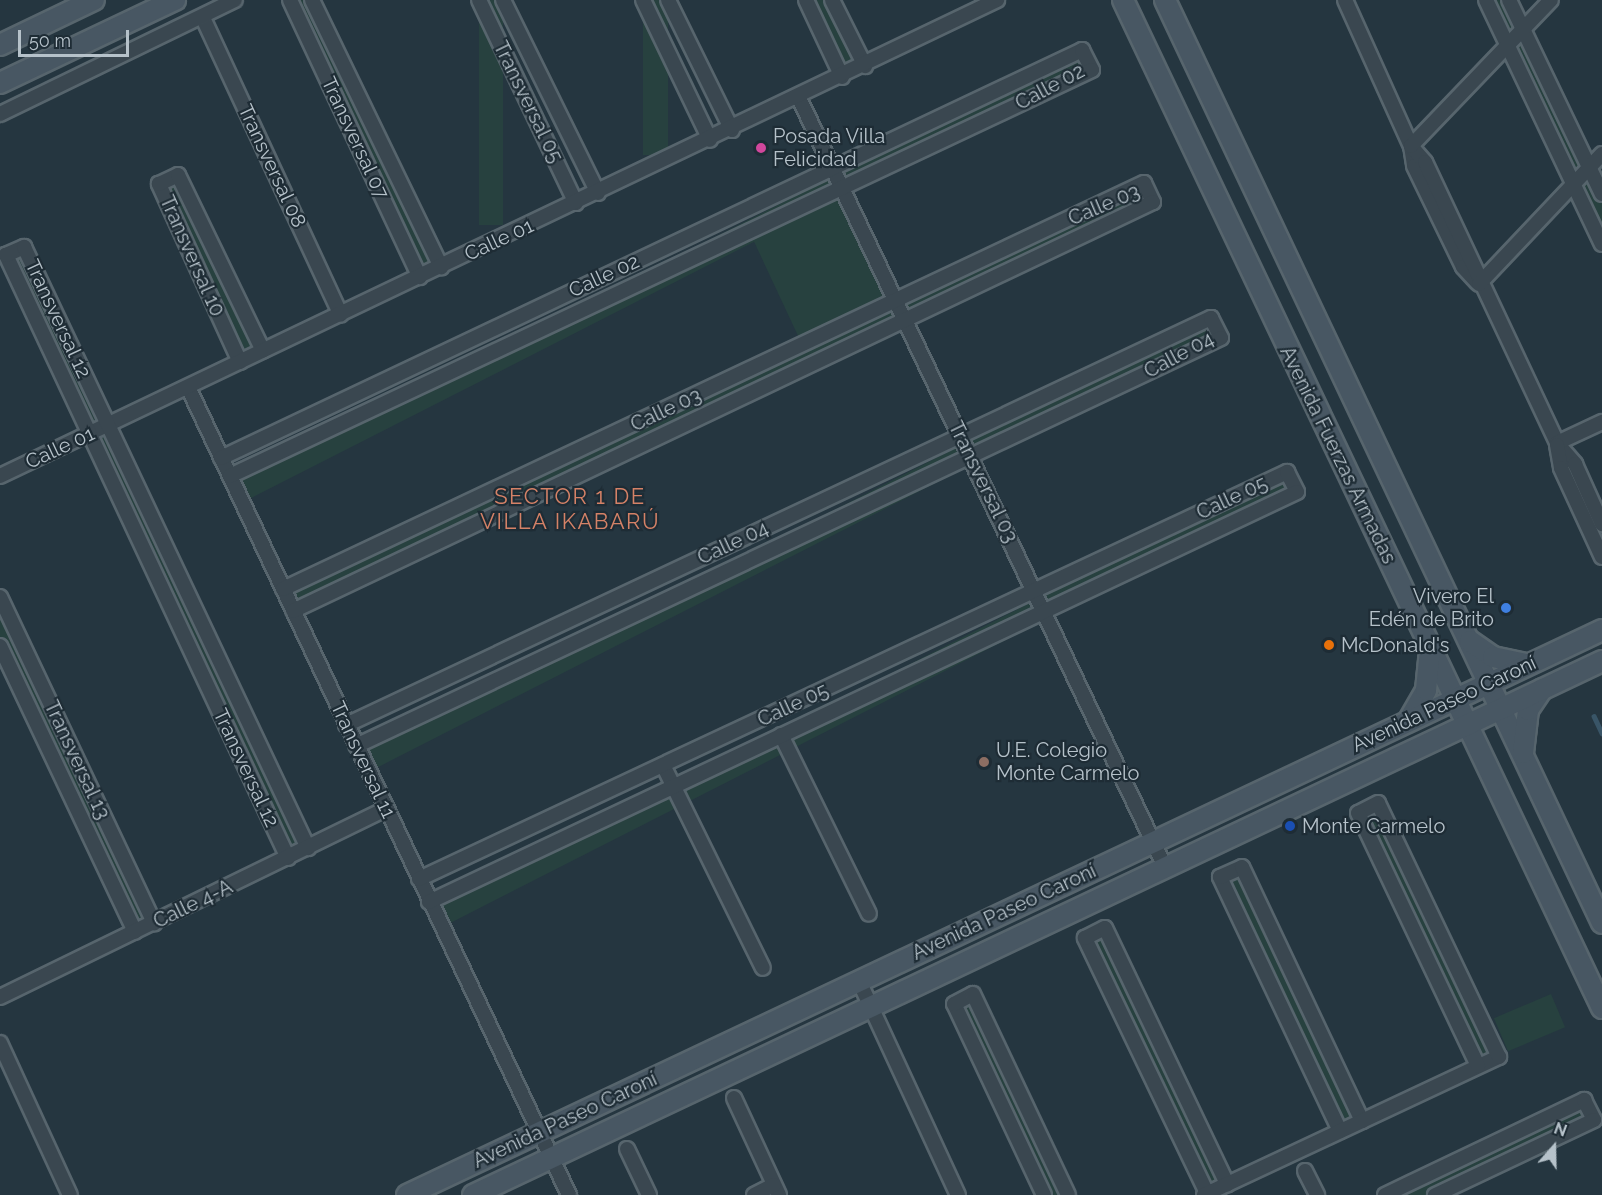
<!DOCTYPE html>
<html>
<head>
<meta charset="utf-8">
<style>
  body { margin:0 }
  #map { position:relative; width:1602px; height:1195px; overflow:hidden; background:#253640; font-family:Raleway,sans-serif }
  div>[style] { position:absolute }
  .green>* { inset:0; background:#27413f; transform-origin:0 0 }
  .stream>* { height:4.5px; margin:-2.25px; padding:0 2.25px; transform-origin:2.25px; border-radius:2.25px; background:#395567 }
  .roads { filter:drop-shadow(2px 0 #57656d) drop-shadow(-2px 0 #57656d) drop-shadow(0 2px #57656d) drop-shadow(0 -2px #57656d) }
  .street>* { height:14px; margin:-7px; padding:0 7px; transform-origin:7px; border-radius:7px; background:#3a4750 }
  .secondary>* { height:20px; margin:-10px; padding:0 10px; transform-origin:10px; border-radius:10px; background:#485763 }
  .dots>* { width:16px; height:16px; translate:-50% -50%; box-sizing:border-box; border:3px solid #1e2c35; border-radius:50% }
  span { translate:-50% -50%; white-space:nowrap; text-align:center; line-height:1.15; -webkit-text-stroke:4.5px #1e2c35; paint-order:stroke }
  .street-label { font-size:20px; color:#b6c2ca }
  .poi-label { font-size:20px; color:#b6c2ca }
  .left { translate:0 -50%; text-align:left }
  .right { translate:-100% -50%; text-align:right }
  .quarter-label { font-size:22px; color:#d58267; letter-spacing:1.5px }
  .north { position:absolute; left:1524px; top:1117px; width:60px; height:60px; -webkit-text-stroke:4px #1e2c35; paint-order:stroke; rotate:20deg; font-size:16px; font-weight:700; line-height:24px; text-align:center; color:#b6c2ca }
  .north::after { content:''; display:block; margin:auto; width:21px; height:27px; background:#b6c2ca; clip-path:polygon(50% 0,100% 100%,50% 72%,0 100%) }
  .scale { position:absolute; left:18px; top:30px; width:111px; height:27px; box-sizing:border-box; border:3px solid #b6c2ca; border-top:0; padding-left:8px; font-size:18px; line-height:21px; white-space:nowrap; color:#b6c2ca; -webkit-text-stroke:4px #1e2c35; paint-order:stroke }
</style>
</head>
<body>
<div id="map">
  <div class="green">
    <div style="clip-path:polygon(290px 0,312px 0,441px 267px,421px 277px)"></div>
    <div style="left:479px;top:0;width:24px;height:225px"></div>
    <div style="left:643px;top:0;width:25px;height:155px"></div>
    <div style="clip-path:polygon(806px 0,832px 0,865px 67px,843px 77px)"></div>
    <div style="clip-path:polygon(1487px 0,1508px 0,1602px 194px,1602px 244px)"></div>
    <div style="left:1082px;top:50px;width:22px;height:953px;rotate:63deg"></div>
    <div style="left:178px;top:175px;width:196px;height:21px;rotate:65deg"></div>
    <div style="left:1144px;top:183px;width:21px;height:952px;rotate:65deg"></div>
    <div style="left:839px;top:199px;width:110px;height:95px;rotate:65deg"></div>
    <div style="left:24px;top:247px;width:666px;height:21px;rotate:65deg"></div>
    <div style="left:1211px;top:318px;width:22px;height:955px;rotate:63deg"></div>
    <div style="left:1287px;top:472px;width:22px;height:959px;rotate:63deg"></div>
    <div style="clip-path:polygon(0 598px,154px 923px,136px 932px,0 646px)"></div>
    <div style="left:1378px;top:803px;width:281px;height:22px;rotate:65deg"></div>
    <div style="left:1242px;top:867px;width:281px;height:24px;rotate:65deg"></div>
    <div style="left:1105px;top:928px;width:284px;height:22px;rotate:65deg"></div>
    <div style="left:973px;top:994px;width:222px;height:21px;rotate:65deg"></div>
    <div style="left:1551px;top:994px;width:36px;height:62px;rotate:67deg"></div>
    <div style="clip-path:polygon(1584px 1100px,1594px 1120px,1435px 1195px,1385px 1195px)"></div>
  </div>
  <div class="stream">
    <div style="left:1594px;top:716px;width:19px;rotate:65deg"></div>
  </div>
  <div class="roads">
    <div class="street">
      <div style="left:290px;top:0;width:306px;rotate:64.9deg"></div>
      <div style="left:312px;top:0;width:297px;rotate:64.2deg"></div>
      <div style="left:479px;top:0;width:225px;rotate:64.5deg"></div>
      <div style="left:503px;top:0;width:215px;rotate:63.8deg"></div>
      <div style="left:643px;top:0;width:155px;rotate:64.4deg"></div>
      <div style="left:668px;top:0;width:145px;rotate:63.8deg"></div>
      <div style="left:806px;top:0;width:85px;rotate:64.9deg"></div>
      <div style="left:832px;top:0;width:74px;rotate:63.4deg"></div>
      <div style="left:1345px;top:0;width:160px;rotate:65.7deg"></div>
      <div style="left:1411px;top:146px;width:20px;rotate:81deg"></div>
      <div style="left:1414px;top:166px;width:112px;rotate:64.1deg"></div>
      <div style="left:1463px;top:267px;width:21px;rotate:47deg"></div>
      <div style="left:1486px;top:0;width:270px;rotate:64.6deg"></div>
      <div style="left:1509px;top:0;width:215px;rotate:64.4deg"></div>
      <div style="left:203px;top:18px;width:327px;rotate:65.1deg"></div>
      <div style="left:799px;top:98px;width:852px;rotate:64.55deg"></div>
      <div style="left:0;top:114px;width:261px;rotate:-25.9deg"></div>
      <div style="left:1411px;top:146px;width:21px;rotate:49deg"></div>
      <div style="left:1425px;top:162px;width:310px;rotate:64.8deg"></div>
      <div style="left:1557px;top:443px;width:28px;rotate:49deg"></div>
      <div style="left:1575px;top:464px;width:66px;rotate:65.8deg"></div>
      <div style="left:1411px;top:146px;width:202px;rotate:-46.2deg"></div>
      <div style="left:1479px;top:284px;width:179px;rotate:-46.6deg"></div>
      <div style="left:240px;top:362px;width:196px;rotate:-114.5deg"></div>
      <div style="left:159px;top:184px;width:21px;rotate:-25deg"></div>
      <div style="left:178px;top:175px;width:195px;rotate:64.2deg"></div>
      <div style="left:188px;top:387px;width:893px;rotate:64.75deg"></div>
      <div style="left:1557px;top:443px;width:50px;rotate:-25deg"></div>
      <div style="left:1557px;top:445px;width:23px;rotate:80deg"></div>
      <div style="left:1561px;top:468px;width:98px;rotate:65.3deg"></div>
      <div style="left:221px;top:458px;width:953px;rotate:-25.35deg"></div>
      <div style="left:1082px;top:50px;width:22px;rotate:63deg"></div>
      <div style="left:1092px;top:70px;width:953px;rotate:154.78deg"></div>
      <div style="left:0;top:476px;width:1105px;rotate:-25.52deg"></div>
      <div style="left:283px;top:589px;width:952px;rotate:-25.25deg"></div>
      <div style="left:1144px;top:183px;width:21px;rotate:65deg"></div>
      <div style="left:1153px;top:202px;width:952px;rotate:154.57deg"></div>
      <div style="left:0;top:597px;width:361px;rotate:64.7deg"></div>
      <div style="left:0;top:646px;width:316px;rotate:64.7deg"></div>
      <div style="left:346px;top:725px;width:956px;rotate:-25.2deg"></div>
      <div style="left:1211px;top:318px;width:22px;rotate:63deg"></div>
      <div style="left:1221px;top:338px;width:956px;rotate:154.75deg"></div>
      <div style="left:781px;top:735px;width:199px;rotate:63.8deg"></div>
      <div style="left:663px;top:765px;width:226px;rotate:63.8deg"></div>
      <div style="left:288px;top:858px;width:666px;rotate:-115.06deg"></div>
      <div style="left:6px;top:255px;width:20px;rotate:-24deg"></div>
      <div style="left:24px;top:247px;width:665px;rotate:64.71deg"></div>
      <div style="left:419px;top:879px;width:959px;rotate:-25.12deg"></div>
      <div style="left:1287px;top:472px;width:22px;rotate:63deg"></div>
      <div style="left:1297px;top:492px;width:960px;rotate:154.72deg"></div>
      <div style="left:859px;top:981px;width:236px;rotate:65.2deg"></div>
      <div style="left:0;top:997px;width:429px;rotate:-26deg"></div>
      <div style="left:0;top:1043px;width:167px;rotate:65.3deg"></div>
      <div style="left:734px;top:1098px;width:107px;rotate:65.1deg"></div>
      <div style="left:1340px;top:1131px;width:281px;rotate:-115.3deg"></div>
      <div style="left:1220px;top:877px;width:24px;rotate:-24deg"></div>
      <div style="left:1242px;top:867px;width:281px;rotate:64.7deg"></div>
      <div style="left:627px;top:1149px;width:51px;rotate:64.4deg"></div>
      <div style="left:1305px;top:1171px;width:27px;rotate:63deg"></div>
      <div style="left:1207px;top:1193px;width:283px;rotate:-115.6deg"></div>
      <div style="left:1085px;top:938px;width:22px;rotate:-27deg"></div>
      <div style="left:1105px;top:928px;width:284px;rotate:64.5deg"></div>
      <div style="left:754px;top:1195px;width:22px;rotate:-27deg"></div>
      <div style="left:1044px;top:1195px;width:211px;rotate:-115.2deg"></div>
      <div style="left:954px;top:1004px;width:21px;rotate:-28deg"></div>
      <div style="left:973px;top:994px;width:222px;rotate:64.7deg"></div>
      <div style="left:1204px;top:1195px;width:326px;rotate:-25.1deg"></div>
      <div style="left:1499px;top:1057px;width:281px;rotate:-115.5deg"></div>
      <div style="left:1378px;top:803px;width:22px;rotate:153deg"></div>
      <div style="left:1358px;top:813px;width:280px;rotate:64.6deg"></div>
      <div style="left:1385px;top:1195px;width:221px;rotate:-25.5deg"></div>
      <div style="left:1584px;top:1100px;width:22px;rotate:63deg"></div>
      <div style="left:1594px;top:1120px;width:176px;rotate:154.7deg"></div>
    </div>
    <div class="secondary">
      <div style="left:1123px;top:0;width:1116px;rotate:64.58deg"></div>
      <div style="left:1165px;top:0;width:1021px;rotate:64.66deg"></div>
      <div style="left:0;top:45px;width:104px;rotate:-25.6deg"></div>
      <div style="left:0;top:83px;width:194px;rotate:-25.4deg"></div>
      <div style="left:1470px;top:641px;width:28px;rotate:35deg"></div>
      <div style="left:1493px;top:657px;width:35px;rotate:12deg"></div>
      <div style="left:1409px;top:720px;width:34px;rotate:-60deg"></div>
      <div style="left:1426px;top:690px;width:40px;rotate:-84.3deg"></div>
      <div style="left:1523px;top:753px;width:43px;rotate:-83.4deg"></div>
      <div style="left:1528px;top:710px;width:25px;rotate:-56deg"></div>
      <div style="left:407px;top:1195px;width:1322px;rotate:-25.3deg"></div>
      <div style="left:473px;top:1195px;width:1249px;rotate:-25.31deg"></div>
    </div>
  </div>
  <div class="dots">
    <div style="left:761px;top:148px;background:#d1479c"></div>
    <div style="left:1506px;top:608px;background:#3f7fe0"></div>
    <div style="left:1329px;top:645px;background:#e8710a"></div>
    <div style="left:984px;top:762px;background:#8d6e63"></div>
    <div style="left:1290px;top:826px;background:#1a4fb4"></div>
  </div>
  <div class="street-label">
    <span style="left:1050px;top:87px;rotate:-28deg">Calle 02</span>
    <span style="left:528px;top:102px;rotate:64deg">Transversal 05</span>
    <span style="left:355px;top:138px;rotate:65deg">Transversal 07</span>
    <span style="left:272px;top:166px;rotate:65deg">Transversal 08</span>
    <span style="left:1104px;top:205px;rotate:-23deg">Calle 03</span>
    <span style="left:499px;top:240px;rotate:-25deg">Calle 01</span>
    <span style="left:192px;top:256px;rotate:66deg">Transversal 10</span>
    <span style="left:604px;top:276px;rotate:-25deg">Calle 02</span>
    <span style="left:58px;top:319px;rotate:65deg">Transversal 12</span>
    <span style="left:1179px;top:355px;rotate:-28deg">Calle 04</span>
    <span style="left:666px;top:410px;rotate:-25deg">Calle 03</span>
    <span style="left:60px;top:448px;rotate:-25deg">Calle 01</span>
    <span style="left:1338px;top:455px;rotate:64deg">Avenida Fuerzas Armadas</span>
    <span style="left:983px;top:482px;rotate:64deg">Transversal 03</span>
    <span style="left:1232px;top:498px;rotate:-25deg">Calle 05</span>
    <span style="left:733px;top:543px;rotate:-25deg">Calle 04</span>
    <span style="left:1444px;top:704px;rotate:-25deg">Avenida Paseo Caroní</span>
    <span style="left:793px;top:705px;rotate:-25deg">Calle 05</span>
    <span style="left:77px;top:760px;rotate:65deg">Transversal 13</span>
    <span style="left:363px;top:760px;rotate:65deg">Transversal 11</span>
    <span style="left:246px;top:768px;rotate:65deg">Transversal 12</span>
    <span style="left:193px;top:904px;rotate:-26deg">Calle 4-A</span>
    <span style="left:1004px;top:912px;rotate:-25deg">Avenida Paseo Caroní</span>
    <span style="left:565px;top:1120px;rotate:-25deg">Avenida Paseo Caroní</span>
  </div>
  <div class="poi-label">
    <span class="left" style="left:773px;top:148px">Posada Villa<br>Felicidad</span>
    <span class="right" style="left:1494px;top:608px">Vivero El<br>Edén de Brito</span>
    <span class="left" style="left:1341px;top:645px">McDonald's</span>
    <span class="left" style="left:996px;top:762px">U.E. Colegio<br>Monte Carmelo</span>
    <span class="left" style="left:1302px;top:826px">Monte Carmelo</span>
  </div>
  <div class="quarter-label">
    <span style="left:570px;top:509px">SECTOR 1 DE<br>VILLA IKABARÚ</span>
  </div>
  <div class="north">N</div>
  <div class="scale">50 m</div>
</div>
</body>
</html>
